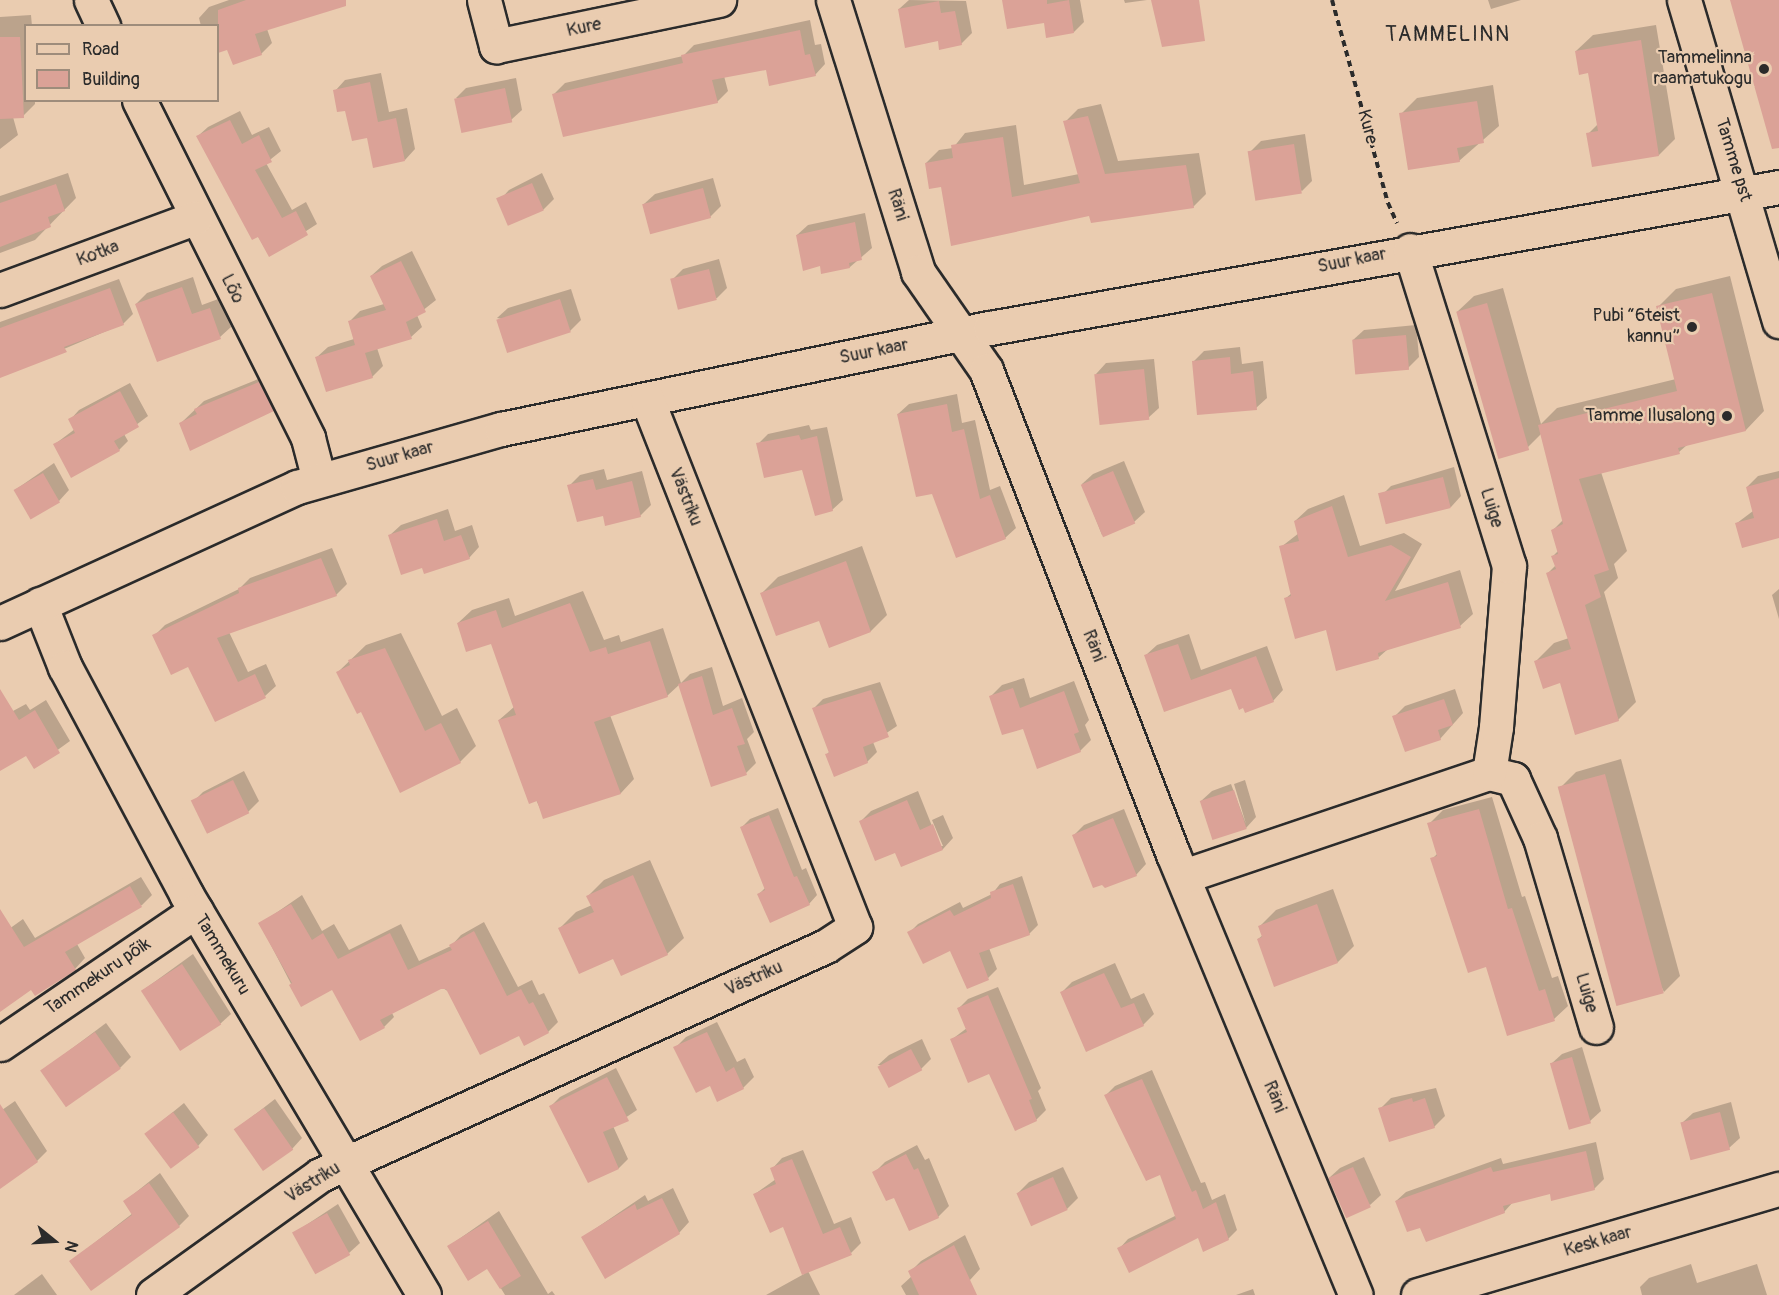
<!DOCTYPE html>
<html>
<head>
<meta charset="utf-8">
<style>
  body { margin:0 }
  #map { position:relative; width:1779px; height:1295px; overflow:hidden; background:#eaccb0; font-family:Pangolin,sans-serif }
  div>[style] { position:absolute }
  .shadow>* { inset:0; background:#0003 }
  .building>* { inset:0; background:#dba297; transform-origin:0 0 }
  .path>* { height:4px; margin-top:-2px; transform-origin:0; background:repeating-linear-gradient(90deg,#2b2b2b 0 6px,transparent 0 10.5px) }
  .roads { filter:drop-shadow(2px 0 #2b2b2b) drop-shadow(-2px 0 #2b2b2b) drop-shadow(0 2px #2b2b2b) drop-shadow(0 -2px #2b2b2b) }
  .minor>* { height:33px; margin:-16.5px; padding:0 16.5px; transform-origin:16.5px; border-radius:16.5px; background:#eaccb0 }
  .dots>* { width:16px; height:16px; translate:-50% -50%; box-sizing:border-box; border:3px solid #eaccb0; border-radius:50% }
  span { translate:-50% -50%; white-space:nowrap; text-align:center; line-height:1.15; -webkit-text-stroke:4.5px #eaccb0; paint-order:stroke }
  .street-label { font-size:18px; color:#2b2b2b }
  .poi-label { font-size:18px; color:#2b2b2b }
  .right { translate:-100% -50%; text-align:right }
  .quarter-label { font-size:21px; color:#2b2b2b; letter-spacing:1.5px }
  .legend { position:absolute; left:24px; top:24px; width:195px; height:78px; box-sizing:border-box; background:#eaccb0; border:2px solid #9e8c7b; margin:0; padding:8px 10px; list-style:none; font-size:18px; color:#2b2b2b }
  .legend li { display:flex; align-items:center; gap:12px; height:30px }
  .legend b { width:30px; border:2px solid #9e8c7b }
  .north { position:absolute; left:24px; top:1211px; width:60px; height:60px; -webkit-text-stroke:4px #eaccb0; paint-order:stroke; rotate:108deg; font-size:16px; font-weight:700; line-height:24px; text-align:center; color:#2b2b2b }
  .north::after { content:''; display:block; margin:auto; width:21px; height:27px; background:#2b2b2b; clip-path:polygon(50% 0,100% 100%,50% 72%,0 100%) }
</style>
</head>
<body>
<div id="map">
  <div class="shadow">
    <div style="clip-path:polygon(229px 0,331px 0,267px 29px,272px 43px,261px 54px,228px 48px,218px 52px,218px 26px,201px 26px,199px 18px,209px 7px)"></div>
    <div style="clip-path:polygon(909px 0,966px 1px,972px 33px,961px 44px,939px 39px,899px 9px)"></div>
    <div style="clip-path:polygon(1003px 0,1080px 0,1084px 22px,1074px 32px)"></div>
    <div style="clip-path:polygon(1124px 0,1147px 0,1125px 3px)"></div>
    <div style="clip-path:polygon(1488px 0,1521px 0,1491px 9px)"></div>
    <div style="clip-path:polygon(31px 15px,32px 26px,26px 26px,26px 100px,35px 100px,35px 104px,23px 116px,13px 117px,18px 135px,0 149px,0 17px)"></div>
    <div style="clip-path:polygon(810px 20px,815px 45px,821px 44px,825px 64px,815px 75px,767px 68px,724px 76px,728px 91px,717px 102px,554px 94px,565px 83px,683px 56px,694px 45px)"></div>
    <div style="clip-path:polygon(1656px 25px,1675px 139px,1659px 155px,1588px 134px,1598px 124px,1589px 71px,1576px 51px,1593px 35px)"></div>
    <div style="clip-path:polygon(381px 73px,389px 112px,407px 108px,415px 149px,405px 160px,368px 137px,335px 91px,345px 80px)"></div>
    <div style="clip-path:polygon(516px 78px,522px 110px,511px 120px,456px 98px,466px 88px)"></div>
    <div style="clip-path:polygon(1493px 85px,1499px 126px,1459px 161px,1401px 114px,1417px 98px)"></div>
    <div style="clip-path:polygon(1101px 104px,1118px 161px,1199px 153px,1206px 194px,1193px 207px,1091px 215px,942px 186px,926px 163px,939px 150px,953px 148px,965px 133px,1016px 125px,1024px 185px,1079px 174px,1065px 122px,1078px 109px)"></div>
    <div style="clip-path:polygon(240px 111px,252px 135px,269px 127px,281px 151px,266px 163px,292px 210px,306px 202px,317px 224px,269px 255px,198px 136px,208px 127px)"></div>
    <div style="clip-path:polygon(1305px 134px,1312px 181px,1302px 191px,1250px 152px,1261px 141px)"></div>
    <div style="clip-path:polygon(68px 173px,76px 198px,35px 240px,0 253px,0 196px)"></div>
    <div style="clip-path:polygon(542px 173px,554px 199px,543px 210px,499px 201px,509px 190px)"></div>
    <div style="clip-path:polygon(713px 178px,721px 206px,710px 217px,644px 204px,655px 194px)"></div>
    <div style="clip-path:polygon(865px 213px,872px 248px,850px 267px,821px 264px,797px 235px,808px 225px)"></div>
    <div style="clip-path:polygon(412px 251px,436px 300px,417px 315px,422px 327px,411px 337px,377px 348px,383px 366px,372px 377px,317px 357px,328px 347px,354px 339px,349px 322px,360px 311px,384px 304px,371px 276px,382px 266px)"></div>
    <div style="clip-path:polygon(719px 259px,727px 288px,717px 298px,681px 308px,672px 280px,683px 269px)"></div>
    <div style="clip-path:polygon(1730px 276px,1764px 411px,1746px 430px,1687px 445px,1679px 452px,1601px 472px,1627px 551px,1614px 564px,1618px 578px,1604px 592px,1636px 702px,1618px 720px,1536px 661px,1554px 643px,1569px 638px,1548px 573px,1556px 565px,1553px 556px,1558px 551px,1552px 531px,1563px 520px,1541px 434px,1527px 448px,1457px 312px,1474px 296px,1503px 288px,1541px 424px,1557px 408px,1676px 379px,1658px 307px,1676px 289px)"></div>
    <div style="clip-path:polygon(193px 277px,202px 305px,221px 298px,231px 327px,220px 337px,136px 304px,147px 293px)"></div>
    <div style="clip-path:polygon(119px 279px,133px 314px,123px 324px,0 376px,0 322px)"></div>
    <div style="clip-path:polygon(571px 289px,581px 320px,570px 331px,497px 318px,508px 308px)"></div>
    <div style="clip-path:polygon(1416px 325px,1419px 357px,1408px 368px,1353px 340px,1364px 330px)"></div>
    <div style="clip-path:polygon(1240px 347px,1242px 364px,1263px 361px,1267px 398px,1256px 408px,1194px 361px,1204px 351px)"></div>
    <div style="clip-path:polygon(1154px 359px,1159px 408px,1148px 418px,1096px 374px,1106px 363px)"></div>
    <div style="clip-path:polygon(268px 375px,281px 401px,273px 410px,181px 423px,204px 401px)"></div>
    <div style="clip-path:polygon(130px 383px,148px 416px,124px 434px,128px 441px,119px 450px,55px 444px,75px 429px,70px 420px,79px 410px)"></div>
    <div style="clip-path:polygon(957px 394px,962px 423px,975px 420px,990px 490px,1000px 486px,1016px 528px,1005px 538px,933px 492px,898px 414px,909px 404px)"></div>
    <div style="clip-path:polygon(809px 425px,811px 430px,827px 427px,843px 500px,832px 510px,803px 469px,758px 444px,768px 434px)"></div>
    <div style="clip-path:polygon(1124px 461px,1145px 512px,1134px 522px,1102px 535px,1082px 484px,1093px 474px)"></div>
    <div style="clip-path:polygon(54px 463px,69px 490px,59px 501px,15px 490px)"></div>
    <div style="clip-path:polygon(1454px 467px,1461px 496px,1451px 507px,1380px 497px,1391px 486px)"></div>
    <div style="clip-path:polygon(604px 469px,607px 480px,642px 471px,651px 505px,640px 516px,604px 514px,569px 486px,580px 475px)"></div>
    <div style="clip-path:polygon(1779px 471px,1779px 536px,1737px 523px,1753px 511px,1747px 487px,1758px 476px)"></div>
    <div style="clip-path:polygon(1344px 495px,1360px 546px,1404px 533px,1422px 544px,1395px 591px,1460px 570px,1473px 614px,1460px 626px,1388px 649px,1379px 657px,1327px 628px,1286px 598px,1292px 593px,1281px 547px,1299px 533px,1295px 521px,1308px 509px)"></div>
    <div style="clip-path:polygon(448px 509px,455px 531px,472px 525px,479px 547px,469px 558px,423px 566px,390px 535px,401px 525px)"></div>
    <div style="clip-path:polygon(862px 546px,887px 615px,871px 631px,830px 646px,820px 619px,762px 593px,778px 577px)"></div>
    <div style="clip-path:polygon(332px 548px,347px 584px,336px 595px,229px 632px,248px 672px,266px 664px,276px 686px,265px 696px,189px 665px,154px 636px,165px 625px,239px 589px,250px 578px)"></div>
    <div style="clip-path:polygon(1779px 589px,1779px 619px,1772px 595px)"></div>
    <div style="clip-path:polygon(583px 591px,604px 640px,619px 635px,621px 642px,663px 628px,681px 683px,690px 674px,712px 667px,723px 706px,742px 698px,754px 732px,747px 739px,756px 763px,746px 773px,680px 684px,667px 696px,610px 715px,634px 779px,621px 793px,544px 817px,499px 720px,515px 706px,492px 642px,458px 623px,472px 610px,509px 598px,515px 616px)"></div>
    <div style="clip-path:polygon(401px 633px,442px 716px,457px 708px,476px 746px,460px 762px,338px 672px,366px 645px)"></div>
    <div style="clip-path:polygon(1189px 634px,1201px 670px,1267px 646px,1283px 690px,1273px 701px,1232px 687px,1165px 710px,1146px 655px,1157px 645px)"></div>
    <div style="clip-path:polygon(1024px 678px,1030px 698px,1074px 681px,1089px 720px,1085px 725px,1091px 740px,1080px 751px,1024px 727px,991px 696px,1002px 685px)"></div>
    <div style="clip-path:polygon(880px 682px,897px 726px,873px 742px,877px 752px,867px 762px,827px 754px,830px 751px,813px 709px,823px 699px)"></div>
    <div style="clip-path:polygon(1455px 689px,1463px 713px,1440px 739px,1394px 717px,1405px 706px)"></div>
    <div style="clip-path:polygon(46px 700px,70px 741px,34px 767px,27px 754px,0 770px,0 718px,26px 704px,30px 710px)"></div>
    <div style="clip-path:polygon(1621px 759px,1680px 976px,1664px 992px,1560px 788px,1576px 772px)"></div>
    <div style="clip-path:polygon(244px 771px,259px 801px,248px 812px,208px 833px,193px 802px,203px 792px)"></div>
    <div style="clip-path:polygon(1245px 780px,1256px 817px,1246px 828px,1201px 801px,1212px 791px,1231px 784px,1246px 824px,1234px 784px)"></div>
    <div style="clip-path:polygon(918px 791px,940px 846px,943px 846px,932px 820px,943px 815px,953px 838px,943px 849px,902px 865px,896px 851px,861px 821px,871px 811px)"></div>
    <div style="clip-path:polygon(1492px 797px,1522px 897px,1525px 896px,1552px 978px,1558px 976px,1568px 1006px,1554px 1019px,1508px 1034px,1487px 965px,1432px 859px,1438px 853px,1429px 824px,1443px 810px)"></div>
    <div style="clip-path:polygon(778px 808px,802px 870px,806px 868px,817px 895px,809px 904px,758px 895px,766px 887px,742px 827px,750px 819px)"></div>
    <div style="clip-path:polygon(1124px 809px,1146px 864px,1136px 875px,1074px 835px,1084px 825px)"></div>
    <div style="clip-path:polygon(650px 860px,684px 938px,667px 954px,614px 957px,560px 928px,576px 912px,592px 905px,588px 896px,604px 880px)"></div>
    <div style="clip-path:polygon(1022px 876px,1038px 925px,1029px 934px,989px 948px,997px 969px,988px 978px,951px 949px,909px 933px,918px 924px,960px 902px,963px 908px,992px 894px,1000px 884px)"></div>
    <div style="clip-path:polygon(141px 877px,152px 895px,142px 905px,77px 944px,85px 958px,75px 969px,31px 988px,0 1010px,0 915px,9px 929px,23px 919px,35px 938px)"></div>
    <div style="clip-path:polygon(1333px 889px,1354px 946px,1338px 962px,1258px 939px,1263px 935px,1260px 926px,1276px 910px)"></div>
    <div style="clip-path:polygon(302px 895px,322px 931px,334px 924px,349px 950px,401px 924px,419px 961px,451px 946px,461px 935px,484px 922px,518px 987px,532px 980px,539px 995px,544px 993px,558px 1022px,548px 1032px,519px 1034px,441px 987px,392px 1013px,394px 1017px,384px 1027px,333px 988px,302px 1005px,260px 924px)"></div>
    <div style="clip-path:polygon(193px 954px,231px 1014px,220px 1024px,142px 991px)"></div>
    <div style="clip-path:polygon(1115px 963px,1131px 999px,1144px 993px,1154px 1014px,1143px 1025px,1062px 992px,1072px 982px)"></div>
    <div style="clip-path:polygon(998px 987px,1041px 1088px,1038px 1091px,1046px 1110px,1036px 1120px,1016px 1129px,990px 1072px,951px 1040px,967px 1028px,958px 1009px,968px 999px)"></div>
    <div style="clip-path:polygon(717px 1022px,737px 1062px,745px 1058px,754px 1077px,743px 1088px,718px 1100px,710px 1084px,675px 1048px,686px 1037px)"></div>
    <div style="clip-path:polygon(106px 1023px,131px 1057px,120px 1068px,42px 1071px)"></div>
    <div style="clip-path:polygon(922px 1039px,931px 1059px,921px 1069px,878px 1065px,889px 1055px)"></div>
    <div style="clip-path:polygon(1582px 1047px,1601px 1111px,1590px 1121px,1551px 1064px,1562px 1054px)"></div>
    <div style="clip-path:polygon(616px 1068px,637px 1110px,613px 1126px,628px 1159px,619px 1168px,589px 1181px,551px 1106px,560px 1097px)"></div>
    <div style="clip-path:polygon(1152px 1070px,1201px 1183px,1205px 1182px,1212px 1200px,1225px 1194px,1237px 1230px,1228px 1239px,1198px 1236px,1119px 1249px,1128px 1239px,1177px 1215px,1161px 1173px,1106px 1095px,1115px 1086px)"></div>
    <div style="clip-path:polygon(1436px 1088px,1445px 1116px,1434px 1127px,1380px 1109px,1391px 1098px)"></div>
    <div style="clip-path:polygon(275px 1099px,302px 1138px,292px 1149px,236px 1129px)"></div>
    <div style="clip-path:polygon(15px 1101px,47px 1151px,37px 1161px,0 1181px,0 1107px,2px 1110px)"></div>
    <div style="clip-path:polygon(1731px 1102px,1740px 1138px,1729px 1148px,1682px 1123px,1693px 1113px)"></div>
    <div style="clip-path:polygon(184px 1103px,208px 1135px,198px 1146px,146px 1134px)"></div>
    <div style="clip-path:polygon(1596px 1142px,1604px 1179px,1594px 1189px,1551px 1192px,1514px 1201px,1504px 1212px,1420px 1226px,1396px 1201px,1406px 1192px,1501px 1158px,1503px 1164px)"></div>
    <div style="clip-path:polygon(917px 1145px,925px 1160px,929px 1158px,949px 1206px,938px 1217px,894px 1196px,874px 1173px,885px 1162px)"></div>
    <div style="clip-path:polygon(803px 1150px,834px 1224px,851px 1217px,861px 1243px,851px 1253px,808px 1271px,820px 1295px,766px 1295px,804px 1274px,783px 1225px,755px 1194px,776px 1179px,772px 1169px,782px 1158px)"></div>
    <div style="clip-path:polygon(1364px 1157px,1381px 1195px,1370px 1205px,1329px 1178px,1340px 1168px)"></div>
    <div style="clip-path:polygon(1063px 1167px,1078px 1198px,1067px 1209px,1018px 1193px,1029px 1182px)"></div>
    <div style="clip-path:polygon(160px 1173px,189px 1216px,179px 1226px,71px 1261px,133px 1213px,125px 1201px)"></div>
    <div style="clip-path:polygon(673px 1188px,689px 1222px,679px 1233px,583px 1237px,645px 1195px,648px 1201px)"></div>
    <div style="clip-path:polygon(338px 1204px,360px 1243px,349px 1253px,294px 1233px)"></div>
    <div style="clip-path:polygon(499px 1211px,548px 1294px,552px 1291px,555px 1295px,505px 1295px,488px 1267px,449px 1246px)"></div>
    <div style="clip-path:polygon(965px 1235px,980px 1269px,970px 1280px,937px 1295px,906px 1295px,901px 1286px,912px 1276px,910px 1272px,921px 1261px)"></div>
    <div style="clip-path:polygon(1691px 1264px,1697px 1283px,1757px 1264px,1767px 1295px,1642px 1295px,1640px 1287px,1649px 1278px)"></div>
    <div style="clip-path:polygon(42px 1274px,57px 1295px,14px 1295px)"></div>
    <div style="clip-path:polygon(1253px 1289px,1255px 1295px,1236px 1295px)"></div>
  </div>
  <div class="building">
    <div style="clip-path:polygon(246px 0,346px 0,346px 6px,255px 34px,262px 55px,233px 65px,227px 50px,218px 53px,218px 10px)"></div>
    <div style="clip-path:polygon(1002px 0,1047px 0,1047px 4px,1069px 0,1074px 33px,1046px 38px,1044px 23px,1007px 29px)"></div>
    <div style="clip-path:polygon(1151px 0,1199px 0,1205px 41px,1162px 47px)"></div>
    <div style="clip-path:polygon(1730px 0,1779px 0,1779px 148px,1772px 149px)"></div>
    <div style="clip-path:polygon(939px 1px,941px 13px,955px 11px,962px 45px,939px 50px,938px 41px,905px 48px,898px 9px)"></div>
    <div style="clip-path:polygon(800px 30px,805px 55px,810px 54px,816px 76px,769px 86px,766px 70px,712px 80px,718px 103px,563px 137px,552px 94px,683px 63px,681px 55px)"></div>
    <div style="clip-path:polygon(0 37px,20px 37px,24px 118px,0 119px)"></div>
    <div style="clip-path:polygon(1641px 40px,1659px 156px,1592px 167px,1586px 133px,1598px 131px,1588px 73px,1579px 75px,1575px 51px)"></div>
    <div style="clip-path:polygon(370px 82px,378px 122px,396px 118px,405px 161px,373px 168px,367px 138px,352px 141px,345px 111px,337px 112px,333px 90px)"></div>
    <div style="left:505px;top:88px;width:35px;height:52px;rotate:78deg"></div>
    <div style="clip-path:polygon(1477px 101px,1484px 143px,1457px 148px,1460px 162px,1408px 170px,1399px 113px)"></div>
    <div style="clip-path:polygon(1088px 116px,1105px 174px,1186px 165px,1194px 208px,1091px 223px,1089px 216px,951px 246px,941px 187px,929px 189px,925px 163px,953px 158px,951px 145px,1003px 137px,1012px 197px,1080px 183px,1063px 121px)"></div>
    <div style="clip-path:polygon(230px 120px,242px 144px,259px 135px,272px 162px,255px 170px,282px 218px,296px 211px,308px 235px,269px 257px,258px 237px,252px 240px,196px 136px)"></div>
    <div style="left:1294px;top:144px;width:50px;height:47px;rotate:81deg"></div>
    <div style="left:532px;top:183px;width:30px;height:39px;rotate:67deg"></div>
    <div style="clip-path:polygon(56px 184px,65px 211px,48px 217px,51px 227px,0 247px,0 203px)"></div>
    <div style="left:703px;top:188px;width:31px;height:63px;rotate:75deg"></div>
    <div style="clip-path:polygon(855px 222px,862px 260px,849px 263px,850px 268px,821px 274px,820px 266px,803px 271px,796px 235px)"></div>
    <div style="clip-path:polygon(401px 261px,426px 312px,406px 322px,412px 339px,365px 353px,373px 378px,326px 392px,315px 357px,355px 345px,348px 321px,386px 310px,370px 276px)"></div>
    <div style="left:709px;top:269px;width:32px;height:40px;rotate:76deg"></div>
    <div style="clip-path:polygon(182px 287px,192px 314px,210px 308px,221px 339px,157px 362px,135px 304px)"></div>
    <div style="clip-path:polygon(110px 288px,124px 325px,64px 347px,67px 352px,0 378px,0 328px)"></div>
    <div style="clip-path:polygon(1712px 293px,1746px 431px,1678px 448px,1680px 454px,1579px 479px,1609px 570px,1594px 575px,1601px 597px,1585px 605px,1619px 721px,1575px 735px,1560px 683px,1543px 689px,1534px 661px,1571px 649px,1546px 573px,1556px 569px,1551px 556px,1558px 554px,1551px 530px,1563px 524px,1538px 425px,1677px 391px,1656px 306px)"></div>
    <div style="left:560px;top:299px;width:35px;height:67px;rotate:72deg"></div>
    <div style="left:1487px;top:303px;width:153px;height:32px;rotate:74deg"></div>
    <div style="left:1406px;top:335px;width:35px;height:54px;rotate:85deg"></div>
    <div style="clip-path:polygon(1230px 357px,1231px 374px,1253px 371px,1257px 410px,1197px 415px,1192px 361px)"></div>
    <div style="left:1144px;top:369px;width:51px;height:50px;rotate:84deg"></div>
    <div style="clip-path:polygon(259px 382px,274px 411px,190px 451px,179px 423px,197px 414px,194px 409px)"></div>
    <div style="clip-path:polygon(120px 391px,139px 427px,114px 441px,120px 451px,71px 478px,53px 444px,75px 433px,68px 419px)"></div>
    <div style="clip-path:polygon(947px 404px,952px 432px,964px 429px,980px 499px,990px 495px,1006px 539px,956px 558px,932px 494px,916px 497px,897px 414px)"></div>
    <div style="clip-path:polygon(799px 435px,801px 440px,817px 436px,833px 511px,815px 516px,802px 470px,764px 478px,756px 443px)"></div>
    <div style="left:1113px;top:471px;width:57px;height:35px;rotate:67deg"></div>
    <div style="left:43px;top:473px;width:34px;height:34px;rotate:60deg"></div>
    <div style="left:1443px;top:477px;width:32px;height:67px;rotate:76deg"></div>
    <div style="clip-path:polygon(1779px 478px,1779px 538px,1742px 548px,1735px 523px,1754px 518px,1746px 487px)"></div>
    <div style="clip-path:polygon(593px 479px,596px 490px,632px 481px,641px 517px,605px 526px,603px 516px,577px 522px,567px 485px)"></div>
    <div style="clip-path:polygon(1332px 506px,1348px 557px,1391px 545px,1411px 557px,1385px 601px,1448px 582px,1461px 628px,1378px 653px,1379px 659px,1336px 671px,1326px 630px,1295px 639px,1284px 598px,1291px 596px,1279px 546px,1299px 541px,1294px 521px)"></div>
    <div style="clip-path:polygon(437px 519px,444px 541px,461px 535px,470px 559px,424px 574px,422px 568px,401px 575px,388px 535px)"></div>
    <div style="clip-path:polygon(321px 558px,337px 596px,217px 638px,238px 682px,255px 674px,266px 698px,215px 722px,188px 667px,171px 675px,152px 635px,239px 593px,238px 588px)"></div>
    <div style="clip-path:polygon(846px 561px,871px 632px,829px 648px,819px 621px,776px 636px,760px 593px)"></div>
    <div style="clip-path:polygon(570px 603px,590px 652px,606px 647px,608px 654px,650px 641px,668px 697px,594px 722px,621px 794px,543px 819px,537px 801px,529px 804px,498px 720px,516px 715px,491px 644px,466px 652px,457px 623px,496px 610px,502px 628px)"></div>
    <div style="clip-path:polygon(1178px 644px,1191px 680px,1256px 656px,1274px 702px,1245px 713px,1243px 708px,1239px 710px,1231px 689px,1164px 712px,1144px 655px)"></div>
    <div style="clip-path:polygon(385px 648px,425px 731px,441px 723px,461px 763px,400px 793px,361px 712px,357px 714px,336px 672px,350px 665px,348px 660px)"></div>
    <div style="clip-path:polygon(702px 676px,713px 715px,732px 708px,745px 744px,737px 746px,747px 775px,711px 787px,678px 684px)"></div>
    <div style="clip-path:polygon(1013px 688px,1020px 708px,1064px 691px,1079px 732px,1074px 734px,1081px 752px,1037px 769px,1023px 729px,1002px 735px,989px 696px)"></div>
    <div style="clip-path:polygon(0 689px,19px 720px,35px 710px,60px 753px,34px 769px,26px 756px,0 771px)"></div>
    <div style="clip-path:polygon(871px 690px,889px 737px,863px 747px,868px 763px,834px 777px,825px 754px,829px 753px,812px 708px)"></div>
    <div style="clip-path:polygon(1444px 699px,1453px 725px,1438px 730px,1441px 740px,1405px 752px,1392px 716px)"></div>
    <div style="left:1605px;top:774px;width:227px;height:49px;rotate:75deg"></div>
    <div style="left:233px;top:780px;width:37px;height:47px;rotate:64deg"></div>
    <div style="left:1234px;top:790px;width:41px;height:36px;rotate:72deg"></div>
    <div style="clip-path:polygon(907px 800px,920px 830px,933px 824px,943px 850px,901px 867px,895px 853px,875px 861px,859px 821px)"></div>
    <div style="clip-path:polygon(1479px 809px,1508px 909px,1512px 908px,1539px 991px,1545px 989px,1555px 1021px,1507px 1036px,1486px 967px,1468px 973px,1430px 858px,1437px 856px,1427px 823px)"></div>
    <div style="clip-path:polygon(769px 815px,794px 877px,797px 876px,810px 905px,770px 923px,757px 894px,765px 890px,740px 827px)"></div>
    <div style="clip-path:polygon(1113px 818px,1137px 876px,1105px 888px,1102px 885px,1093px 888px,1072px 835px)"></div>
    <div style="clip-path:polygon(633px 875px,668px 955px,621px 976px,613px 959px,579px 974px,558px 928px,594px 912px,586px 896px)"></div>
    <div style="clip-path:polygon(1013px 884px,1030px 935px,979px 953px,989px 980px,967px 989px,950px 951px,923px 964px,907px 932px,950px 910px,954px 916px,991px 898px,990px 892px)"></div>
    <div style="clip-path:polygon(130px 886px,142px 907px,65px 952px,76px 970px,35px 996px,31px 990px,0 1012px,0 909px,24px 947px)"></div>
    <div style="clip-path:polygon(291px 904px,312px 940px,323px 933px,338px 959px,390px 933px,408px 970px,452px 950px,449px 945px,474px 931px,507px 996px,521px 989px,529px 1004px,533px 1002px,549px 1033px,524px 1046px,519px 1036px,480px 1055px,446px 989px,441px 989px,380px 1020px,385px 1028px,360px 1041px,332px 990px,301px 1007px,289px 985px,292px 983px,258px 923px)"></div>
    <div style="clip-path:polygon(1317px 904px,1338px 963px,1274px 987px,1257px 939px,1262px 937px,1258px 926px)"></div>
    <div style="left:182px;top:964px;width:72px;height:49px;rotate:57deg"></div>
    <div style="clip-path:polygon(1104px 973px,1121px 1008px,1134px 1003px,1144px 1026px,1086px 1052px,1060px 992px)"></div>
    <div style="clip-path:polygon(988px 995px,1032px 1099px,1029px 1100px,1037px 1121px,1015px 1131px,989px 1074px,968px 1083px,950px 1039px,967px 1032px,957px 1008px)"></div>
    <div style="left:95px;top:1032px;width:45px;height:67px;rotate:55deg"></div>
    <div style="clip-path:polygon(707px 1032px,726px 1072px,734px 1067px,744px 1089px,717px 1102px,710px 1086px,696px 1093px,673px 1047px)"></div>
    <div style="left:911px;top:1049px;width:24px;height:38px;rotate:62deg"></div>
    <div style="left:1572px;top:1057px;width:69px;height:23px;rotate:74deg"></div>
    <div style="clip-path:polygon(607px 1077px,629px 1121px,603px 1132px,619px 1169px,588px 1183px,549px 1106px)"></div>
    <div style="clip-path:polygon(1142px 1079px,1192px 1192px,1196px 1190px,1203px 1209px,1216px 1202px,1229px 1240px,1203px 1252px,1198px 1238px,1129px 1273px,1117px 1248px,1176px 1219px,1160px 1175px,1146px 1181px,1104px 1095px)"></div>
    <div style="clip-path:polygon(1412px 1098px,1413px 1102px,1425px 1098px,1435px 1128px,1389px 1142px,1378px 1108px)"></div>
    <div style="clip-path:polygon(0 1104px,38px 1162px,0 1189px)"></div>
    <div style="left:264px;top:1108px;width:51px;height:37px;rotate:55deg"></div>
    <div style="left:173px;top:1112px;width:44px;height:36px;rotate:53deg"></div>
    <div style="left:1720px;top:1112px;width:39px;height:41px;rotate:75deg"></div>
    <div style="clip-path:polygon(1586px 1151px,1595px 1190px,1551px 1201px,1550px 1194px,1503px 1206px,1505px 1213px,1426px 1242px,1420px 1228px,1407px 1232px,1395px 1201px,1491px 1167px,1493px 1172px)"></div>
    <div style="clip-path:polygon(906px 1154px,914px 1170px,918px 1168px,939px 1218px,909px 1231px,894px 1198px,886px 1201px,872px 1172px)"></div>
    <div style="clip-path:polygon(792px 1159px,823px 1234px,840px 1227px,852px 1255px,802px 1275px,783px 1227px,770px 1233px,753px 1194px,776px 1184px,770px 1168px)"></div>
    <div style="left:1353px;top:1167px;width:44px;height:27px;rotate:66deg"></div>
    <div style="left:1053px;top:1177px;width:36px;height:40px;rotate:66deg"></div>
    <div style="clip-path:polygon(149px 1183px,180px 1227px,91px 1291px,69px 1261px,132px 1215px,123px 1201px)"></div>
    <div style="clip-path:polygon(662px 1198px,680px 1234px,605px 1279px,581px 1237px,635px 1204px,637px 1210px)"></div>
    <div style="left:327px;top:1213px;width:48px;height:40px;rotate:61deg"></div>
    <div style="clip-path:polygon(488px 1221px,521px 1276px,500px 1289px,487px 1269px,468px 1281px,447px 1246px)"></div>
    <div style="clip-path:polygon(954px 1245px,977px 1295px,919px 1295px,908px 1271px)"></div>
  </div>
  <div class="path">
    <div style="left:1332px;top:0;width:211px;rotate:74.6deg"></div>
    <div style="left:1388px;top:203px;width:22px;rotate:66deg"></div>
  </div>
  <div class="roads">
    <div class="minor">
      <div style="left:91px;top:0;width:29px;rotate:65deg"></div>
      <div style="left:484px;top:0;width:48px;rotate:75.4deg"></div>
      <div style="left:496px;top:46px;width:228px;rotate:-11.7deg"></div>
      <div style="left:833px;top:0;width:285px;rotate:72.6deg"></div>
      <div style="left:918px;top:272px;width:119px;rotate:55.2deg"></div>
      <div style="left:986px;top:370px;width:519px;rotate:68.88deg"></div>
      <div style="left:1173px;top:854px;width:477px;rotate:67.5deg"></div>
      <div style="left:1684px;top:0;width:335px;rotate:73.5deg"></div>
      <div style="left:139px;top:100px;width:378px;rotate:63.4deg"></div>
      <div style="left:308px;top:438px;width:43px;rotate:75.3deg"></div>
      <div style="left:0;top:290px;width:208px;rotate:-20.3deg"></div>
      <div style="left:40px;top:604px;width:68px;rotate:68.4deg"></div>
      <div style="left:65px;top:667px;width:257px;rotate:61.9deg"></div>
      <div style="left:186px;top:894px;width:466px;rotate:59.3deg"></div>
      <div style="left:0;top:623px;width:327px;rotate:-24.6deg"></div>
      <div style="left:297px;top:487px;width:212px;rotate:-15.9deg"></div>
      <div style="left:501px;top:429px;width:499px;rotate:-11.7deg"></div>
      <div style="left:990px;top:328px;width:801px;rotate:-10.13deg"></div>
      <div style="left:1489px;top:773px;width:25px;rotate:14deg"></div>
      <div style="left:1513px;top:779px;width:65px;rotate:65.4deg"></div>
      <div style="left:1540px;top:838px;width:197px;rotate:73.5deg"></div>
      <div style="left:1184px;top:876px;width:322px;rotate:-18.7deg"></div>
      <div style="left:1489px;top:773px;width:47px;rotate:-81.3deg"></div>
      <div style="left:1496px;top:727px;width:162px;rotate:-85.4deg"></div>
      <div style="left:1509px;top:566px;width:331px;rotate:-107.4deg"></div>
      <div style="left:0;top:1044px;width:237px;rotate:-34.2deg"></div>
      <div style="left:153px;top:1295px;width:206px;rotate:-35.7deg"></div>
      <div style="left:320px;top:1175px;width:555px;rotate:-24.35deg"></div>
      <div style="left:826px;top:946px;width:35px;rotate:-33deg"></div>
      <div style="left:855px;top:927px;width:567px;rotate:-111.5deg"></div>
      <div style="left:1418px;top:1295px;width:376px;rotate:-16.4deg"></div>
    </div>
  </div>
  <div class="dots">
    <div style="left:1764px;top:69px;background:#2b2b2b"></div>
    <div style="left:1692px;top:327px;background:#2b2b2b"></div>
    <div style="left:1727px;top:416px;background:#2b2b2b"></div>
  </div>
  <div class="street-label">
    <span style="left:584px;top:28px;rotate:-12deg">Kure</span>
    <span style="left:1367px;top:127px;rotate:75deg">Kure</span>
    <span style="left:1733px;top:160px;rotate:73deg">Tamme pst</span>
    <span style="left:897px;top:205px;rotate:73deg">Räni</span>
    <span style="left:98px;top:254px;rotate:-20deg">Kotka</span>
    <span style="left:1352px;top:261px;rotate:-11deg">Suur kaar</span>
    <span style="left:232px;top:289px;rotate:63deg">Lõo</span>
    <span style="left:874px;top:352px;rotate:-11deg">Suur kaar</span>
    <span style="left:400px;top:457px;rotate:-16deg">Suur kaar</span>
    <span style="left:685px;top:497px;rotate:68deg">Västriku</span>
    <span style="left:1491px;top:508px;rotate:73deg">Luige</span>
    <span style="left:1093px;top:646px;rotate:69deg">Räni</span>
    <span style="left:222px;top:955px;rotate:59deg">Tammekuru</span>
    <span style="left:98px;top:977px;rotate:-34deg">Tammekuru põik</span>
    <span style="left:754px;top:979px;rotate:-24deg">Västriku</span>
    <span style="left:1586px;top:993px;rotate:74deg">Luige</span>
    <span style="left:1274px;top:1097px;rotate:68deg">Räni</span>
    <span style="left:313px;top:1183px;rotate:-32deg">Västriku</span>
    <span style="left:1598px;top:1242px;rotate:-16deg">Kesk kaar</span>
  </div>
  <div class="poi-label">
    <span class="right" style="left:1752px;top:69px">Tammelinna<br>raamatukogu</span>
    <span class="right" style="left:1680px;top:327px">Pubi “6teist<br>kannu”</span>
    <span class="right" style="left:1715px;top:416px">Tamme Ilusalong</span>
  </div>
  <div class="quarter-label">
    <span style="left:1448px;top:35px">TAMMELINN</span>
  </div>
  <ul class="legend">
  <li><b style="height:8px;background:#eaccb0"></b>Road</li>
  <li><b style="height:16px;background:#dba297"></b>Building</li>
  </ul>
  <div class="north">N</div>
</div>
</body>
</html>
